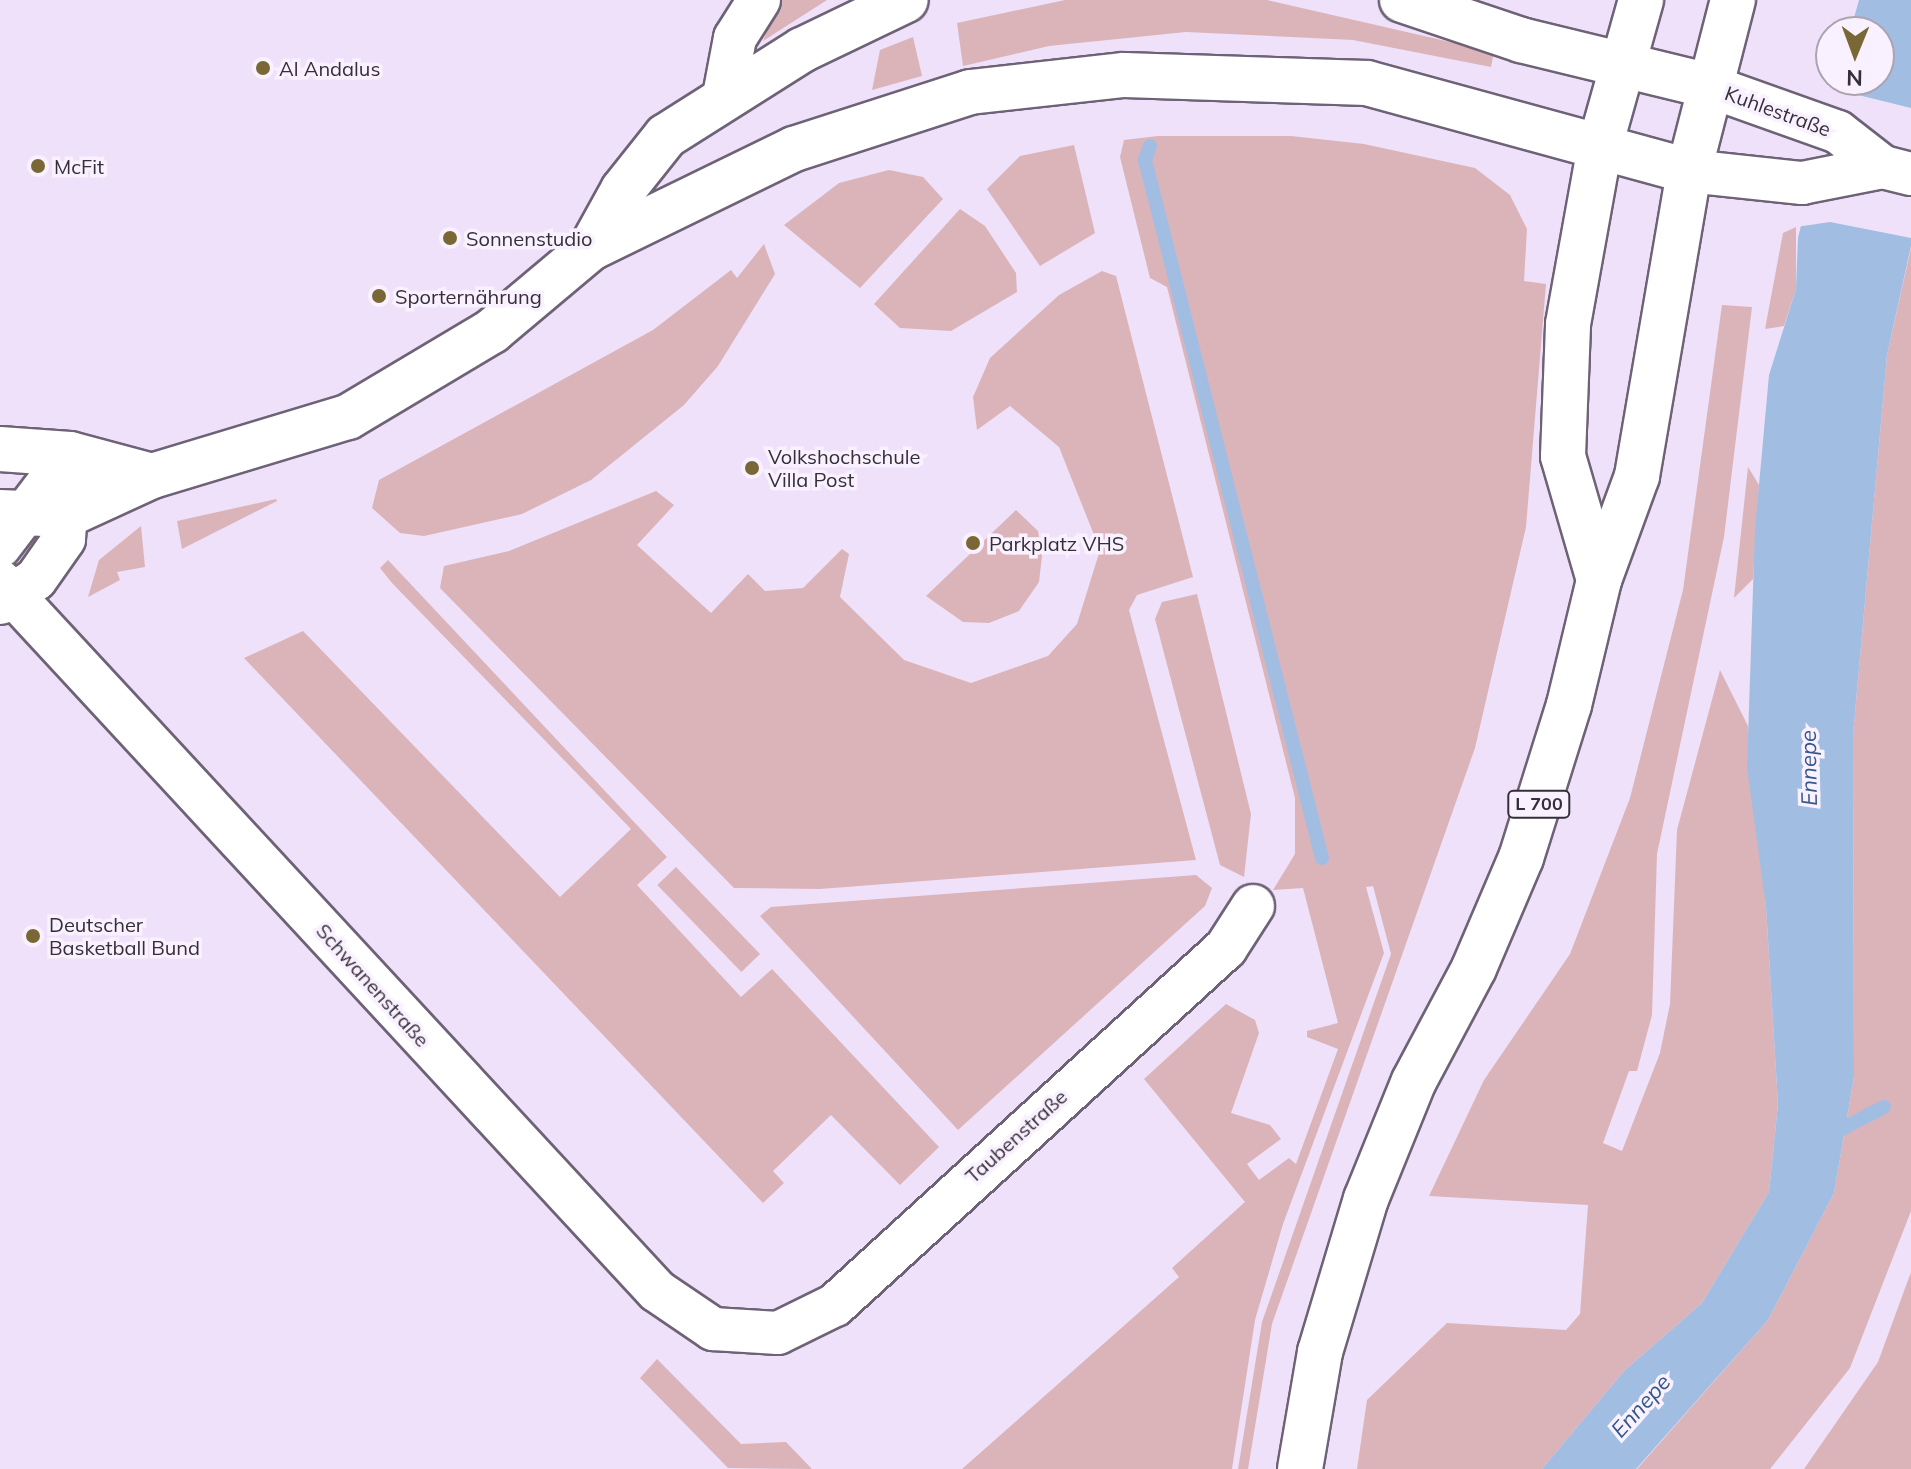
<!DOCTYPE html>
<html>
<head>
<meta charset="utf-8">
<style>
  body { margin:0 }
  #map { position:relative; width:1911px; height:1469px; overflow:hidden; background:#efe1f9; font-family:Mulish,sans-serif }
  div>[style] { position:absolute }
  .green>* { inset:0; background:#dbb4ba; transform-origin:0 0 }
  .water>* { inset:0; background:#a1bde2 }
  .pier>* { inset:0; background:#efe1f9 }
  .stream>* { height:14px; margin:-7px; padding:0 7px; transform-origin:7px; border-radius:7px; background:#a1bde2 }
  .roads { filter:drop-shadow(2px 0 #6e6276) drop-shadow(-2px 0 #6e6276) drop-shadow(0 2px #6e6276) drop-shadow(0 -2px #6e6276) }
  .minor>* { height:42px; margin:-21px; padding:0 21px; transform-origin:21px; border-radius:21px; background:#fff }
  .secondary>* { height:44px; margin:-22px; padding:0 22px; transform-origin:22px; border-radius:22px; background:#fff }
  .primary>* { height:44px; margin:-22px; padding:0 22px; transform-origin:22px; border-radius:22px; background:#fff }
  .dots>* { width:22px; height:22px; translate:-50% -50%; box-sizing:border-box; border:4px solid #f9f1ff; border-radius:50% }
  span { translate:-50% -50%; white-space:nowrap; text-align:center; line-height:1.15; -webkit-text-stroke:7px #f9f1ff; paint-order:stroke }
  .shield-label span { padding:2px 6px; background:#f9f1ff; border:2px solid; border-radius:6px; -webkit-text-stroke-width:0 }
  .shield-label { font-size:18px; color:#352f38; font-weight:700 }
  .poi-label { font-size:20px; color:#352f38 }
  .left { translate:0 -50%; text-align:left }
  .street-label { font-size:20px; color:#352f38 }
  .water-label { font-size:22px; color:#325788; font-style:italic }
  .north { position:absolute; left:1815px; top:16px; width:80px; height:80px; box-sizing:border-box; background:#f9f1ff; border:2px solid #aba3af; border-radius:50%; rotate:181deg; font-size:22px; font-weight:700; line-height:32px; text-align:center; color:#352f38 }
  .north::after { content:''; display:block; margin:auto; width:28px; height:36px; background:#796836; clip-path:polygon(50% 0,100% 100%,50% 72%,0 100%) }
</style>
</head>
<body>
<div id="map">
  <div class="green">
    <div style="clip-path:polygon(779px 0,827px 0,763px 41px)"></div>
    <div style="clip-path:polygon(1065px 0,1267px 0,1494px 52px,1491px 67px,1353px 40px,1186px 32px,1049px 46px,963px 66px,957px 23px)"></div>
    <div style="clip-path:polygon(913px 37px,922px 76px,872px 90px,880px 50px)"></div>
    <div style="clip-path:polygon(1158px 136px,1291px 136px,1364px 144px,1475px 168px,1510px 195px,1527px 229px,1524px 281px,1546px 284px,1526px 527px,1475px 748px,1272px 1324px,1248px 1469px,1238px 1469px,1262px 1322px,1391px 954px,1373px 886px,1366px 887px,1384px 953px,1283px 1224px,1255px 1320px,1232px 1469px,962px 1469px,1179px 1277px,1172px 1268px,1245px 1202px,1144px 1079px,1226px 1004px,1255px 1020px,1259px 1033px,1231px 1113px,1270px 1125px,1281px 1139px,1247px 1164px,1259px 1180px,1289px 1158px,1296px 1164px,1338px 1049px,1307px 1037px,1307px 1031px,1338px 1023px,1303px 888px,1273px 890px,1295px 854px,1295px 798px,1167px 287px,1150px 278px,1120px 157px,1124px 140px)"></div>
    <div style="clip-path:polygon(1074px 145px,1095px 233px,1040px 266px,987px 189px,1020px 156px)"></div>
    <div style="clip-path:polygon(889px 170px,923px 177px,943px 199px,860px 288px,784px 225px,839px 183px)"></div>
    <div style="clip-path:polygon(960px 209px,985px 226px,1016px 273px,1017px 292px,951px 331px,900px 328px,874px 304px)"></div>
    <div style="clip-path:polygon(1796px 227px,1796px 289px,1784px 326px,1765px 329px,1783px 233px)"></div>
    <div style="clip-path:polygon(764px 244px,775px 274px,718px 366px,684px 405px,591px 480px,522px 514px,424px 536px,400px 533px,372px 508px,379px 480px,653px 330px,731px 270px,737px 278px)"></div>
    <div style="clip-path:polygon(1911px 248px,1911px 1211px,1850px 1368px,1770px 1469px,1637px 1469px,1768px 1320px,1834px 1193px,1854px 1077px,1853px 735px,1887px 355px)"></div>
    <div style="clip-path:polygon(1102px 271px,1116px 276px,1193px 577px,1137px 595px,1129px 610px,1196px 860px,820px 889px,734px 888px,440px 588px,444px 566px,509px 551px,656px 491px,674px 505px,637px 545px,711px 613px,748px 574px,765px 591px,803px 588px,842px 549px,849px 554px,840px 597px,904px 660px,971px 683px,1048px 656px,1077px 624px,1100px 550px,1059px 447px,1010px 406px,977px 430px,973px 397px,990px 358px,1059px 295px)"></div>
    <div style="clip-path:polygon(1722px 305px,1752px 307px,1724px 537px,1657px 854px,1652px 1015px,1637px 1071px,1629px 1071px,1603px 1143px,1622px 1151px,1660px 1053px,1670px 1004px,1677px 830px,1720px 670px,1748px 726px,1766px 907px,1778px 1104px,1769px 1192px,1702px 1303px,1624px 1371px,1542px 1469px,1357px 1469px,1367px 1400px,1447px 1323px,1566px 1330px,1580px 1314px,1588px 1205px,1429px 1196px,1484px 1080px,1570px 954px,1630px 798px,1683px 590px)"></div>
    <div style="clip-path:polygon(1748px 467px,1759px 485px,1753px 579px,1734px 598px)"></div>
    <div style="clip-path:polygon(276px 499px,277px 501px,182px 549px,177px 521px)"></div>
    <div style="clip-path:polygon(1016px 510px,1038px 531px,1042px 556px,1039px 582px,1019px 611px,989px 623px,963px 622px,926px 596px)"></div>
    <div style="clip-path:polygon(141px 526px,145px 567px,117px 572px,120px 580px,88px 597px,99px 560px)"></div>
    <div style="clip-path:polygon(388px 560px,667px 857px,637px 885px,741px 997px,772px 969px,939px 1147px,900px 1185px,831px 1115px,773px 1171px,784px 1183px,763px 1203px,244px 658px,303px 631px,560px 897px,631px 829px,392px 583px,380px 568px)"></div>
    <div style="clip-path:polygon(1197px 594px,1251px 814px,1244px 877px,1220px 865px,1155px 619px,1162px 602px)"></div>
    <div style="left:676px;top:867px;width:121px;height:26px;rotate:46deg"></div>
    <div style="clip-path:polygon(1196px 875px,1212px 888px,1205px 906px,958px 1130px,760px 916px,771px 907px)"></div>
    <div style="clip-path:polygon(1911px 1272px,1911px 1469px,1804px 1469px,1878px 1362px)"></div>
    <div style="clip-path:polygon(657px 1359px,741px 1444px,786px 1442px,812px 1469px,728px 1468px,640px 1378px)"></div>
  </div>
  <div class="water">
    <div style="clip-path:polygon(1859px 0,1911px 0,1911px 246px,1887px 355px,1853px 735px,1854px 1077px,1834px 1193px,1768px 1320px,1636px 1469px,1542px 1469px,1624px 1371px,1702px 1303px,1769px 1192px,1778px 1104px,1766px 907px,1747px 768px,1755px 529px,1769px 375px,1796px 289px,1798px 238px,1836px 80px,1879px 80px,1879px 32px,1850px 32px)"></div>
  </div>
  <div class="pier">
    <div style="clip-path:polygon(1830px 88px,1911px 108px,1911px 238px,1830px 222px,1796px 227px)"></div>
  </div>
  <div class="stream">
    <div style="left:1150px;top:146px;width:15px;rotate:110deg"></div>
    <div style="left:1145px;top:160px;width:720px;rotate:75.77deg"></div>
    <div style="left:1828px;top:1136px;width:63px;rotate:-27.4deg"></div>
  </div>
  <div class="roads">
    <div class="minor">
      <div style="left:1709px;top:86px;width:137px;rotate:19.6deg"></div>
      <div style="left:1838px;top:132px;width:57px;rotate:37.9deg"></div>
      <div style="left:1883px;top:167px;width:29px;rotate:14deg"></div>
      <div style="left:724px;top:96px;width:59px;rotate:-79.3deg"></div>
      <div style="left:735px;top:38px;width:45px;rotate:-57.7deg"></div>
      <div style="left:1689px;top:171px;width:114px;rotate:6.1deg"></div>
      <div style="left:1802px;top:183px;width:83px;rotate:-11.2deg"></div>
      <div style="left:0;top:546px;width:116px;rotate:-52.7deg"></div>
      <div style="left:0;top:581px;width:967px;rotate:47.22deg"></div>
      <div style="left:657px;top:1291px;width:68px;rotate:34.2deg"></div>
      <div style="left:713px;top:1329px;width:65px;rotate:3.5deg"></div>
      <div style="left:778px;top:1333px;width:64px;rotate:-26.2deg"></div>
      <div style="left:835px;top:1305px;width:529px;rotate:-42.4deg"></div>
      <div style="left:1226px;top:948px;width:50px;rotate:-57.3deg"></div>
      <div style="left:0;top:603px;width:43px;rotate:-33.7deg"></div>
      <div style="left:36px;top:579px;width:49px;rotate:-55deg"></div>
      <div style="left:64px;top:539px;width:85px;rotate:-86deg"></div>
    </div>
    <div class="secondary">
      <div style="left:1402px;top:0;width:126px;rotate:18.6deg"></div>
      <div style="left:1521px;top:40px;width:194px;rotate:13.7deg"></div>
      <div style="left:591px;top:248px;width:66px;rotate:-61.1deg"></div>
      <div style="left:623px;top:190px;width:69px;rotate:-51.5deg"></div>
      <div style="left:666px;top:136px;width:161px;rotate:-32.3deg"></div>
      <div style="left:802px;top:50px;width:115px;rotate:-25.7deg"></div>
      <div style="left:0;top:449px;width:70px;rotate:4.1deg"></div>
      <div style="left:70px;top:454px;width:85px;rotate:15deg"></div>
      <div style="left:0;top:512px;width:67px;rotate:2.6deg"></div>
      <div style="left:67px;top:515px;width:94px;rotate:-24.6deg"></div>
      <div style="left:152px;top:476px;width:205px;rotate:-16.8deg"></div>
      <div style="left:348px;top:417px;width:168px;rotate:-30.8deg"></div>
      <div style="left:492px;top:331px;width:129px;rotate:-40deg"></div>
      <div style="left:591px;top:248px;width:226px;rotate:-26deg"></div>
      <div style="left:794px;top:149px;width:185px;rotate:-17.9deg"></div>
      <div style="left:970px;top:92px;width:155px;rotate:-6.3deg"></div>
      <div style="left:1124px;top:75px;width:243px;rotate:1.9deg"></div>
      <div style="left:1367px;top:83px;width:334px;rotate:15.3deg"></div>
    </div>
    <div class="primary">
      <div style="left:1599px;top:580px;width:129px;rotate:-106.2deg"></div>
      <div style="left:1563px;top:456px;width:132px;rotate:-87.8deg"></div>
      <div style="left:1568px;top:324px;width:181px;rotate:-79.8deg"></div>
      <div style="left:1600px;top:146px;width:152px;rotate:-74.3deg"></div>
      <div style="left:1300px;top:1469px;width:119px;rotate:-80.3deg"></div>
      <div style="left:1320px;top:1352px;width:160px;rotate:-73.3deg"></div>
      <div style="left:1366px;top:1199px;width:127px;rotate:-67.9deg"></div>
      <div style="left:1414px;top:1081px;width:128px;rotate:-62deg"></div>
      <div style="left:1474px;top:968px;width:120px;rotate:-66.9deg"></div>
      <div style="left:1521px;top:858px;width:160px;rotate:-72.6deg"></div>
      <div style="left:1569px;top:705px;width:129px;rotate:-76.5deg"></div>
      <div style="left:1599px;top:580px;width:111px;rotate:-69.9deg"></div>
      <div style="left:1637px;top:476px;width:309px;rotate:-80.3deg"></div>
      <div style="left:1689px;top:171px;width:177px;rotate:-75.6deg"></div>
    </div>
  </div>
  <div class="dots">
    <div style="left:263px;top:68px;background:#796836"></div>
    <div style="left:38px;top:166px;background:#796836"></div>
    <div style="left:450px;top:238px;background:#796836"></div>
    <div style="left:379px;top:296px;background:#796836"></div>
    <div style="left:752px;top:468px;background:#796836"></div>
    <div style="left:973px;top:543px;background:#796836"></div>
    <div style="left:33px;top:936px;background:#796836"></div>
  </div>
  <div class="shield-label">
    <span style="left:1539px;top:804px">L 700</span>
  </div>
  <div class="poi-label">
    <span class="left" style="left:279px;top:68px">Al Andalus</span>
    <span class="left" style="left:54px;top:166px">McFit</span>
    <span class="left" style="left:466px;top:238px">Sonnenstudio</span>
    <span class="left" style="left:395px;top:296px">Sporternährung</span>
    <span class="left" style="left:768px;top:468px">Volkshochschule<br>Villa Post</span>
    <span class="left" style="left:989px;top:543px">Parkplatz VHS</span>
    <span class="left" style="left:49px;top:936px">Deutscher<br>Basketball Bund</span>
  </div>
  <div class="street-label">
    <span style="left:1778px;top:111px;rotate:20deg">Kuhlestraße</span>
    <span style="left:373px;top:985px;rotate:48deg">Schwanenstraße</span>
    <span style="left:1016px;top:1136px;rotate:-42deg">Taubenstraße</span>
  </div>
  <div class="water-label">
    <span style="left:1809px;top:768px;rotate:-91deg">Ennepe</span>
    <span style="left:1641px;top:1406px;rotate:-48deg">Ennepe</span>
  </div>
  <div class="north">N</div>
</div>
</body>
</html>
